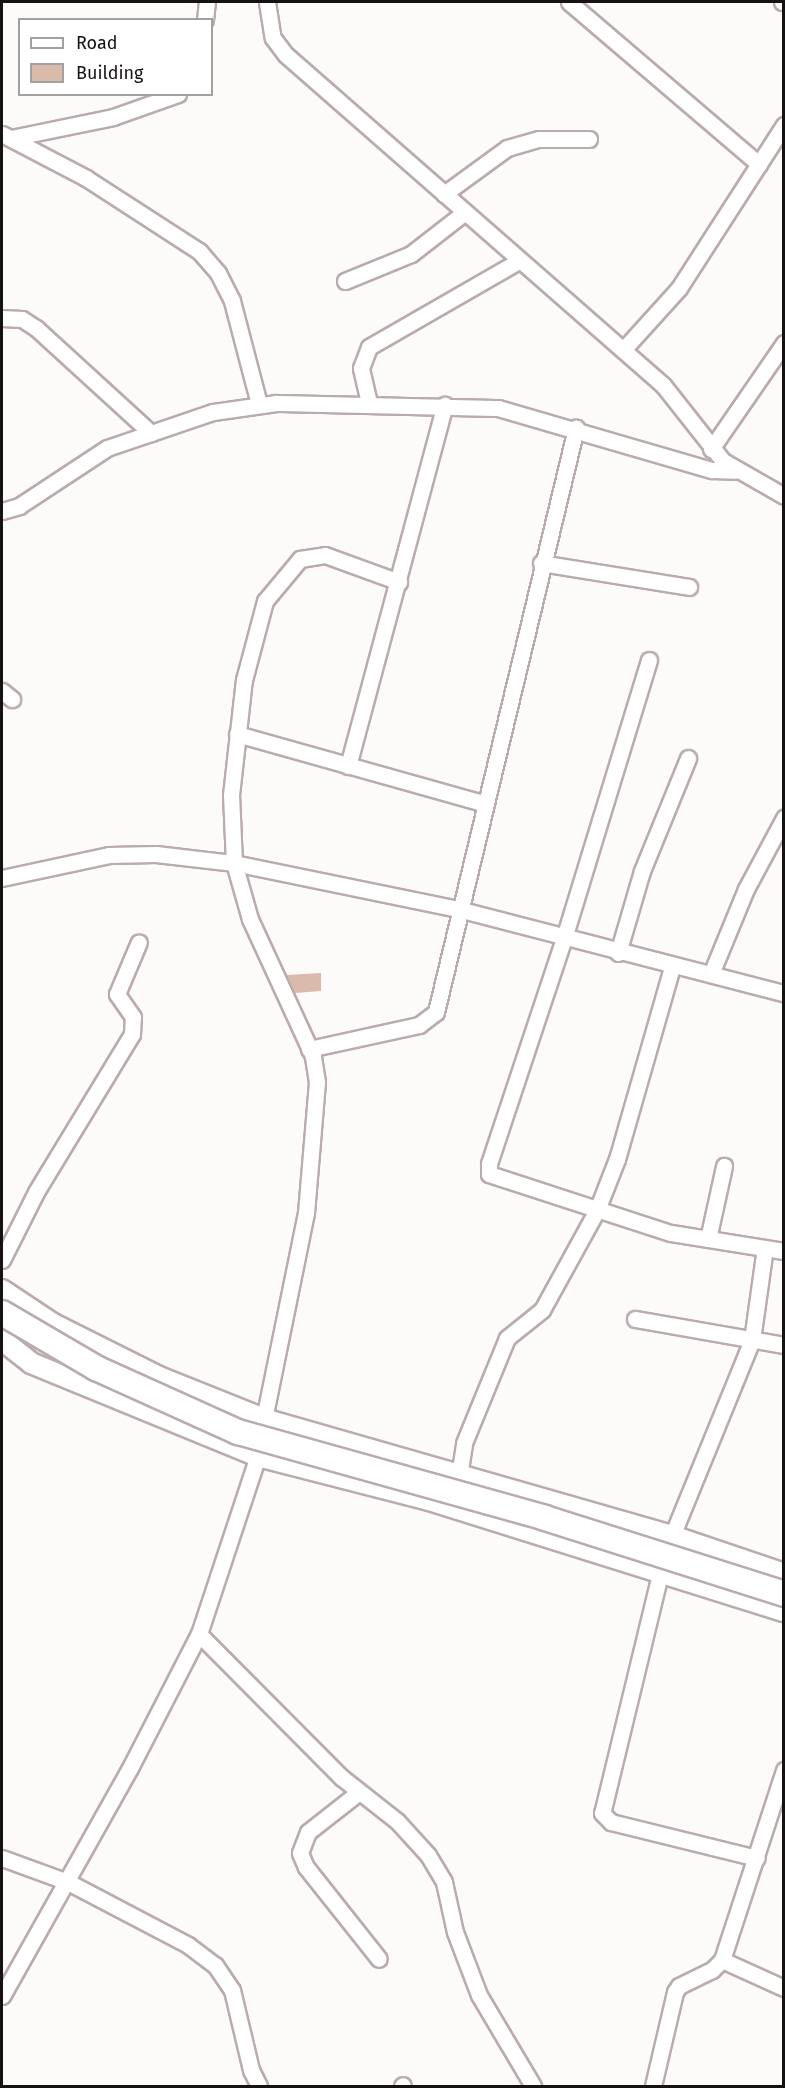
<!DOCTYPE html>
<html>
<head>
<meta charset="utf-8">
<style>
  body { margin:0 }
  #map { position:relative; width:785px; height:2088px; overflow:hidden; background:#fdfafa; font-family:"Fira Sans",sans-serif }
  div>[style] { position:absolute }
  .building>* { inset:0; background:#dabaab }
  .roads { filter:drop-shadow(2px 0 #baabac) drop-shadow(-2px 0 #baabac) drop-shadow(0 2px #baabac) drop-shadow(0 -2px #baabac) }
  .minor>* { height:15px; margin:-7.5px; padding:0 7.5px; transform-origin:7.5px; border-radius:7.5px; background:#fff }
  .tertiary>* { height:20px; margin:-10px; padding:0 10px; transform-origin:10px; border-radius:10px; background:#fff }
  .bridges { filter:drop-shadow(2px 0 #baabac) drop-shadow(-2px 0 #baabac) drop-shadow(0 2px #baabac) drop-shadow(0 -2px #baabac) }
  .primary-bridge>* { height:24px; margin:-12px; padding:0 12px; transform-origin:12px; border-radius:12px; background:#fff }
  span { translate:-50% -50%; white-space:nowrap; text-align:center; line-height:1.15; -webkit-text-stroke:4.5px #fff; paint-order:stroke }
  .frame { position:absolute; inset:0; border:3px solid #171212; pointer-events:none }
  .legend { position:absolute; left:18px; top:18px; width:195px; height:78px; box-sizing:border-box; background:#fff; border:2px solid #a2a0a0; margin:0; padding:8px 10px; list-style:none; font-size:18px; color:#171212 }
  .legend li { display:flex; align-items:center; gap:12px; height:30px }
  .legend b { width:30px; border:2px solid #a2a0a0 }
</style>
</head>
<body>
<div id="map">
  <div class="building">
    <div style="clip-path:polygon(321px 973px,321px 991px,295px 993px,287px 975px)"></div>
  </div>
  <div class="roads">
    <div class="minor">
      <div style="left:267px;top:2px;width:36px;rotate:81deg"></div>
      <div style="left:273px;top:38px;width:21px;rotate:53deg"></div>
      <div style="left:286px;top:55px;width:501px;rotate:41.2deg"></div>
      <div style="left:663px;top:385px;width:97px;rotate:51.7deg"></div>
      <div style="left:723px;top:461px;width:70px;rotate:29.8deg"></div>
      <div style="left:569px;top:2px;width:250px;rotate:40.5deg"></div>
      <div style="left:782px;top:2px;width:2px"></div>
      <div style="left:205px;top:20px;width:18px;rotate:-84deg"></div>
      <div style="left:2px;top:134px;width:95px;rotate:27.6deg"></div>
      <div style="left:86px;top:178px;width:135px;rotate:32.9deg"></div>
      <div style="left:199px;top:251px;width:29px;rotate:49deg"></div>
      <div style="left:218px;top:273px;width:31px;rotate:63deg"></div>
      <div style="left:232px;top:301px;width:106px;rotate:75.3deg"></div>
      <div style="left:11px;top:138px;width:104px;rotate:-11.6deg"></div>
      <div style="left:113px;top:117px;width:69px;rotate:-19.5deg"></div>
      <div style="left:444px;top:194px;width:78px;rotate:-36.1deg"></div>
      <div style="left:507px;top:148px;width:33px;rotate:-16deg"></div>
      <div style="left:539px;top:139px;width:50px"></div>
      <div style="left:345px;top:281px;width:71px;rotate:-22.2deg"></div>
      <div style="left:411px;top:254px;width:68px;rotate:-37.9deg"></div>
      <div style="left:2px;top:318px;width:20px;rotate:3deg"></div>
      <div style="left:22px;top:319px;width:17px;rotate:33deg"></div>
      <div style="left:36px;top:328px;width:156px;rotate:42.4deg"></div>
      <div style="left:623px;top:350px;width:84px;rotate:-47.9deg"></div>
      <div style="left:679px;top:288px;width:194px;rotate:-57.2deg"></div>
      <div style="left:369px;top:403px;width:36px;rotate:-103deg"></div>
      <div style="left:361px;top:368px;width:22px;rotate:-69deg"></div>
      <div style="left:369px;top:347px;width:174px;rotate:-29.9deg"></div>
      <div style="left:711px;top:449px;width:129px;rotate:-55.4deg"></div>
      <div style="left:2px;top:511px;width:18px;rotate:-16deg"></div>
      <div style="left:19px;top:506px;width:105px;rotate:-33.4deg"></div>
      <div style="left:107px;top:448px;width:112px;rotate:-18.8deg"></div>
      <div style="left:213px;top:412px;width:64px;rotate:-8.1deg"></div>
      <div style="left:276px;top:403px;width:222px;rotate:1.3deg"></div>
      <div style="left:498px;top:408px;width:223px;rotate:16.2deg"></div>
      <div style="left:712px;top:470px;width:23px;rotate:2deg"></div>
      <div style="left:541px;top:563px;width:150px;rotate:9.2deg"></div>
      <div style="left:649px;top:660px;width:291px;rotate:107deg"></div>
      <div style="left:564px;top:938px;width:238px;rotate:108.4deg"></div>
      <div style="left:489px;top:1164px;width:10px;rotate:90deg"></div>
      <div style="left:489px;top:1174px;width:191px;rotate:18deg"></div>
      <div style="left:671px;top:1233px;width:114px;rotate:9.1deg"></div>
      <div style="left:2px;top:691px;width:13px;rotate:39deg"></div>
      <div style="left:237px;top:734px;width:255px;rotate:15.7deg"></div>
      <div style="left:348px;top:766px;width:374px;rotate:-75deg"></div>
      <div style="left:2px;top:878px;width:109px;rotate:-12.1deg"></div>
      <div style="left:109px;top:855px;width:47px;rotate:-1.2deg"></div>
      <div style="left:156px;top:854px;width:79px;rotate:6.6deg"></div>
      <div style="left:234px;top:863px;width:233px;rotate:11.6deg"></div>
      <div style="left:462px;top:910px;width:333px;rotate:14.5deg"></div>
      <div style="left:618px;top:953px;width:85px;rotate:-73.7deg"></div>
      <div style="left:642px;top:871px;width:122px;rotate:-67.8deg"></div>
      <div style="left:711px;top:974px;width:92px;rotate:-67.6deg"></div>
      <div style="left:746px;top:889px;width:81px;rotate:-61.8deg"></div>
      <div style="left:309px;top:1049px;width:113px;rotate:-12.3deg"></div>
      <div style="left:419px;top:1025px;width:21px;rotate:-37deg"></div>
      <div style="left:436px;top:1012px;width:601px;rotate:-76.52deg"></div>
      <div style="left:708px;top:1239px;width:75px;rotate:-77.6deg"></div>
      <div style="left:2px;top:1260px;width:76px;rotate:-63.4deg"></div>
      <div style="left:36px;top:1192px;width:185px;rotate:-58.7deg"></div>
      <div style="left:132px;top:1034px;width:17px;rotate:-87deg"></div>
      <div style="left:133px;top:1017px;width:28px;rotate:-125deg"></div>
      <div style="left:117px;top:994px;width:56px;rotate:-67.1deg"></div>
      <div style="left:635px;top:1319px;width:151px;rotate:9.9deg"></div>
      <div style="left:264px;top:1419px;width:210px;rotate:-78.5deg"></div>
      <div style="left:306px;top:1213px;width:131px;rotate:-85.2deg"></div>
      <div style="left:317px;top:1082px;width:26px;rotate:-99deg"></div>
      <div style="left:313px;top:1056px;width:151px;rotate:-114.7deg"></div>
      <div style="left:250px;top:919px;width:58px;rotate:-105.9deg"></div>
      <div style="left:234px;top:863px;width:68px;rotate:-92.5deg"></div>
      <div style="left:231px;top:795px;width:116px;rotate:-83.6deg"></div>
      <div style="left:244px;top:680px;width:82px;rotate:-75.1deg"></div>
      <div style="left:265px;top:601px;width:55px;rotate:-50.2deg"></div>
      <div style="left:300px;top:559px;width:25px;rotate:-9deg"></div>
      <div style="left:325px;top:555px;width:79px;rotate:20deg"></div>
      <div style="left:459px;top:1476px;width:33px;rotate:-81deg"></div>
      <div style="left:464px;top:1443px;width:113px;rotate:-67.7deg"></div>
      <div style="left:507px;top:1338px;width:45px;rotate:-38.7deg"></div>
      <div style="left:542px;top:1310px;width:114px;rotate:-61.2deg"></div>
      <div style="left:597px;top:1210px;width:55px;rotate:-68.6deg"></div>
      <div style="left:617px;top:1159px;width:200px;rotate:-74deg"></div>
      <div style="left:672px;top:1536px;width:212px;rotate:-67.8deg"></div>
      <div style="left:752px;top:1340px;width:93px;rotate:-82deg"></div>
      <div style="left:661px;top:1570px;width:250px;rotate:103.6deg"></div>
      <div style="left:602px;top:1813px;width:13px;rotate:45deg"></div>
      <div style="left:611px;top:1822px;width:150px;rotate:13.9deg"></div>
      <div style="left:199px;top:1634px;width:202px;rotate:45.2deg"></div>
      <div style="left:341px;top:1777px;width:71px;rotate:38.2deg"></div>
      <div style="left:397px;top:1821px;width:46px;rotate:47.6deg"></div>
      <div style="left:428px;top:1855px;width:31px;rotate:59deg"></div>
      <div style="left:444px;top:1882px;width:51px;rotate:77.6deg"></div>
      <div style="left:455px;top:1932px;width:67px;rotate:69.1deg"></div>
      <div style="left:479px;top:1995px;width:106px;rotate:59.3deg"></div>
      <div style="left:359px;top:1792px;width:65px;rotate:141.9deg"></div>
      <div style="left:308px;top:1832px;width:22px;rotate:111deg"></div>
      <div style="left:300px;top:1853px;width:15px;rotate:67deg"></div>
      <div style="left:306px;top:1867px;width:117px;rotate:51.6deg"></div>
      <div style="left:2px;top:1858px;width:70px;rotate:20deg"></div>
      <div style="left:68px;top:1882px;width:136px;rotate:27.7deg"></div>
      <div style="left:188px;top:1945px;width:34px;rotate:37deg"></div>
      <div style="left:215px;top:1965px;width:30px;rotate:56deg"></div>
      <div style="left:232px;top:1990px;width:82px;rotate:76.6deg"></div>
      <div style="left:251px;top:2070px;width:18px;rotate:63deg"></div>
      <div style="left:722px;top:1960px;width:68px;rotate:24.3deg"></div>
      <div style="left:2px;top:1996px;width:261px;rotate:-60.7deg"></div>
      <div style="left:130px;top:1768px;width:151px;rotate:-62.8deg"></div>
      <div style="left:199px;top:1634px;width:188px;rotate:-71.7deg"></div>
      <div style="left:402px;top:2086px;width:1px;rotate:-45deg"></div>
      <div style="left:653px;top:2086px;width:97px;rotate:-76.8deg"></div>
      <div style="left:675px;top:1992px;width:7px;rotate:-56deg"></div>
      <div style="left:679px;top:1986px;width:37px;rotate:-26deg"></div>
      <div style="left:712px;top:1970px;width:14px;rotate:-45deg"></div>
      <div style="left:722px;top:1960px;width:200px;rotate:-71.9deg"></div>
    </div>
    <div class="tertiary">
      <div style="left:2px;top:1290px;width:61px;rotate:33.7deg"></div>
      <div style="left:53px;top:1324px;width:119px;rotate:26.6deg"></div>
      <div style="left:159px;top:1377px;width:113px;rotate:21.8deg"></div>
      <div style="left:264px;top:1419px;width:424px;rotate:16deg"></div>
      <div style="left:672px;top:1536px;width:118px;rotate:18.7deg"></div>
      <div style="left:2px;top:1340px;width:37px;rotate:38deg"></div>
      <div style="left:31px;top:1363px;width:245px;rotate:22.3deg"></div>
      <div style="left:258px;top:1456px;width:177px;rotate:14.4deg"></div>
      <div style="left:429px;top:1500px;width:372px;rotate:17.4deg"></div>
    </div>
  </div>
  <div class="bridges">
    <div class="primary-bridge">
      <div style="left:2px;top:1313px;width:109px;rotate:30.3deg"></div>
      <div style="left:96px;top:1368px;width:156px;rotate:24.3deg"></div>
      <div style="left:238px;top:1432px;width:319px;rotate:15.6deg"></div>
      <div style="left:545px;top:1518px;width:251px;rotate:17.6deg"></div>
    </div>
  </div>
  <div class="frame"></div>
  <ul class="legend">
  <li><b style="height:8px;background:#fff"></b>Road</li>
  <li><b style="height:16px;background:#dabaab"></b>Building</li>
  </ul>
</div>
</body>
</html>
